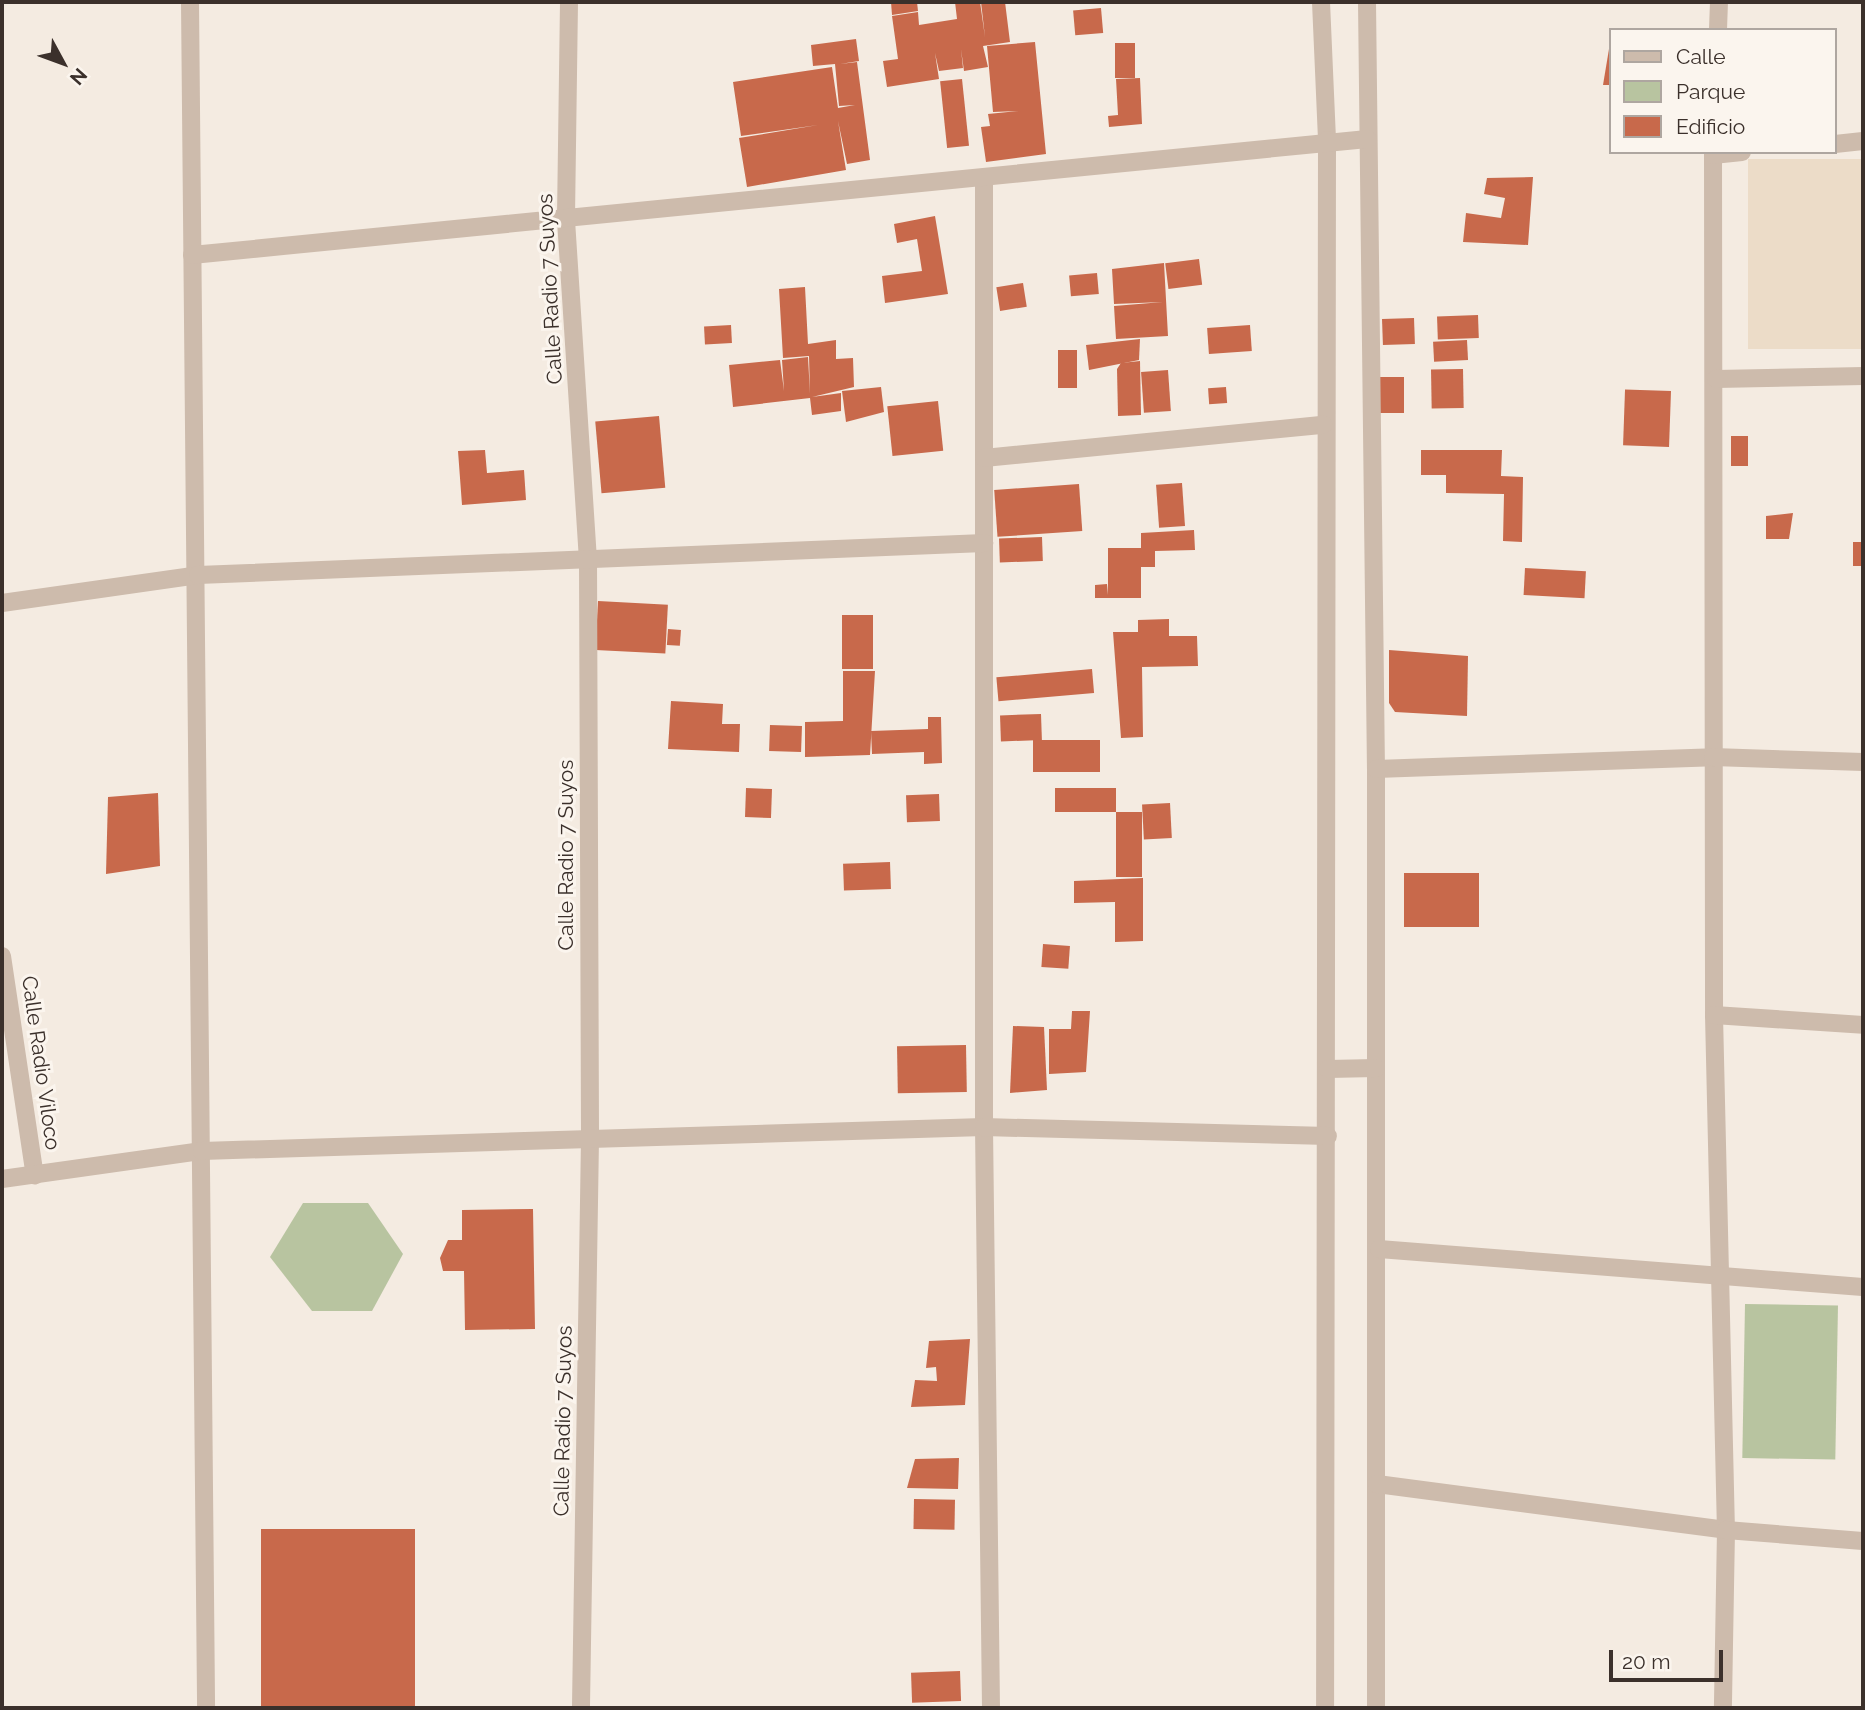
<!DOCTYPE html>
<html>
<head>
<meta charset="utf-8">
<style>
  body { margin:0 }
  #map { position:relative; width:1865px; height:1710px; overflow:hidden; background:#f4ebe1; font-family:Raleway,sans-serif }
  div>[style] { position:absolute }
  .green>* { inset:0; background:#b8c4a0; transform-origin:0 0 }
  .plaza>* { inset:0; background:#ecdcc8; transform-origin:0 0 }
  .building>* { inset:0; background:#c8694b; transform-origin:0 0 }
  .minor>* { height:18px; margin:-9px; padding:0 9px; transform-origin:9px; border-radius:9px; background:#cdbbac }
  span { translate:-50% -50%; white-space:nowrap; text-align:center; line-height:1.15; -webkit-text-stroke:6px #fbf5ee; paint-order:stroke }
  .street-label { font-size:21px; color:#3b302b }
  .frame { position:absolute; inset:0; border:4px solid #3b302b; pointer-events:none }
  .legend { position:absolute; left:1609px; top:28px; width:228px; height:126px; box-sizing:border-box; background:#fbf5ee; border:2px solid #aea6a0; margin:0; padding:9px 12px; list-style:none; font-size:21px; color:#3b302b }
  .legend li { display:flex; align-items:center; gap:14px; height:35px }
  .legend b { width:35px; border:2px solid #aea6a0 }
  .north { position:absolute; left:28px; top:28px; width:70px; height:70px; -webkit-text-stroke:5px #fbf5ee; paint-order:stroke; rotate:131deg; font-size:19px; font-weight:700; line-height:28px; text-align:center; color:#3b302b }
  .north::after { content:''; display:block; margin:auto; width:24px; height:32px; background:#3b302b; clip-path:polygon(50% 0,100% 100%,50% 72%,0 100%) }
  .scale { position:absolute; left:1609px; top:1650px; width:114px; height:32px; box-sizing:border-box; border:4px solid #3b302b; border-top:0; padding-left:9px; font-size:21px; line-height:24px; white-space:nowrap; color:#3b302b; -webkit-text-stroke:5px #fbf5ee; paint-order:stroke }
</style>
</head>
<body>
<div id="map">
  <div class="green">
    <div style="clip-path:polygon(303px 1203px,368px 1203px,403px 1254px,372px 1311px,312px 1311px,270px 1257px)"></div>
    <div style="left:1745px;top:1304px;width:93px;height:154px;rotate:1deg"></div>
  </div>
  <div class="plaza">
    <div style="left:1863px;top:159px;width:190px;height:115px;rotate:90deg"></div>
  </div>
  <div class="building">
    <div style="clip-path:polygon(891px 2px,917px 2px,918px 11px,892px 15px)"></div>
    <div style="clip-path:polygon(955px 2px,980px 2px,985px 37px,981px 2px,1005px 2px,1010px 42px,983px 46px,988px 67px,964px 71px,961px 49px,963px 68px,939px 71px,935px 53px,939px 79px,887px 87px,883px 61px,898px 59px,892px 16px,918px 12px,919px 25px,957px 19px)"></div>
    <div style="left:1101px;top:8px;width:25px;height:28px;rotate:85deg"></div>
    <div style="clip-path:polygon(856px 39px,859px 61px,840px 64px,857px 62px,870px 160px,847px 164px,838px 121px,846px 170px,747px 187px,739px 138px,818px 125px,741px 136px,733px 82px,832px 67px,838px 108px,855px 105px,839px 106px,835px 64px,813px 66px,811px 45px)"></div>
    <div style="clip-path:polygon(1035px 42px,1046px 154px,986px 162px,981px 127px,990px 126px,988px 114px,1018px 111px,993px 112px,987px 46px)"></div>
    <div style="left:1115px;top:43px;width:20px;height:35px"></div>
    <div style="clip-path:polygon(1610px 43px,1611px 85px,1603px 85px)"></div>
    <div style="clip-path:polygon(1140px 78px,1142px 124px,1109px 127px,1108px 116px,1118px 115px,1116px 79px)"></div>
    <div style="left:962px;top:79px;width:67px;height:22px;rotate:84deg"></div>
    <div style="clip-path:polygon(1533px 177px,1528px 245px,1463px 242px,1466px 213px,1501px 218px,1505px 198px,1484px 194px,1487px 178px)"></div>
    <div style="clip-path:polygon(935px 216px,948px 294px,885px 303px,882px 276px,922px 271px,917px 239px,897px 243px,894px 224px)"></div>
    <div style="left:1199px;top:259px;width:26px;height:34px;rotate:83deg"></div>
    <div style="clip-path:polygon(1164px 263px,1168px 336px,1116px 339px,1114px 306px,1163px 302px,1114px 304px,1112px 269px)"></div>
    <div style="left:1097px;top:273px;width:21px;height:28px;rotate:85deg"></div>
    <div style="left:1023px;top:283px;width:24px;height:27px;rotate:81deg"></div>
    <div style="clip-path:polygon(805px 287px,808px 344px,836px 340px,836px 359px,853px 358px,854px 387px,812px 397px,841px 393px,841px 411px,812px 415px,810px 398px,733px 407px,729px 365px,780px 360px,784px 391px,782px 360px,808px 357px,810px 394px,809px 356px,783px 358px,779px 289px)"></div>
    <div style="left:1478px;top:315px;width:23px;height:41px;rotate:88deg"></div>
    <div style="left:1414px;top:318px;width:26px;height:32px;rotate:88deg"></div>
    <div style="left:731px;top:325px;width:18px;height:27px;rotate:87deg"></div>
    <div style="left:1250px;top:325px;width:26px;height:43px;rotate:86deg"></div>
    <div style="clip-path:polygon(1140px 339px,1139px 360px,1089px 370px,1086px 345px)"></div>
    <div style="left:1467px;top:340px;width:20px;height:34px;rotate:87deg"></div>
    <div style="left:1058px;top:350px;width:19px;height:38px"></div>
    <div style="clip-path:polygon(1140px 361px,1141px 415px,1118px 416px,1117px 369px,1121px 363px)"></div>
    <div style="left:1463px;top:369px;width:39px;height:32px;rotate:89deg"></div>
    <div style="left:1168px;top:370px;width:41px;height:27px;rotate:86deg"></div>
    <div style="left:1380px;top:377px;width:24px;height:36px"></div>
    <div style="clip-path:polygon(881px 387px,884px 412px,846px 422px,842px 391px)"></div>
    <div style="left:1226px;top:387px;width:16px;height:18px;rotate:86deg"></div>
    <div style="left:1671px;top:391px;width:56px;height:46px;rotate:92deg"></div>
    <div style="left:938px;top:401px;width:50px;height:51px;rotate:84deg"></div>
    <div style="left:659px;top:416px;width:72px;height:64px;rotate:85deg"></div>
    <div style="left:1748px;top:436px;width:30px;height:17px;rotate:90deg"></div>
    <div style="clip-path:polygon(485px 450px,487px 473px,524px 470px,526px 500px,462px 505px,458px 451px)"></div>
    <div style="clip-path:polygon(1421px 450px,1502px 450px,1501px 476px,1523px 477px,1522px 542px,1503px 541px,1504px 494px,1446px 493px,1446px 475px,1421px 475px)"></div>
    <div style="left:1182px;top:483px;width:43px;height:26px;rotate:86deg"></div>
    <div style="left:1079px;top:484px;width:47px;height:85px;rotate:86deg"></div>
    <div style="clip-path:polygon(1793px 513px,1789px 539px,1766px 539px,1766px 516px)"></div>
    <div style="clip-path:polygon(1194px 530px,1195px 550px,1155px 551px,1155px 567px,1141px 567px,1141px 598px,1095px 598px,1095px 585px,1107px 584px,1108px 595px,1108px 548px,1141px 548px,1141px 533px)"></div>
    <div style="left:1042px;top:537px;width:24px;height:43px;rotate:88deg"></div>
    <div style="left:1853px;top:542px;width:10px;height:24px"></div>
    <div style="left:1525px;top:568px;width:61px;height:27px;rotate:3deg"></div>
    <div style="left:598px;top:601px;width:70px;height:49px;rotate:3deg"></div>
    <div style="left:842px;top:615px;width:31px;height:54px"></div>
    <div style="clip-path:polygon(1169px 619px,1169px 636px,1197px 636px,1198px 666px,1142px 667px,1143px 737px,1121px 738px,1113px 632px,1138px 632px,1138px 620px)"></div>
    <div style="left:668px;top:629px;width:13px;height:16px;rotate:4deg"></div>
    <div style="clip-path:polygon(1389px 650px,1468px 656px,1467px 716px,1395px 712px,1389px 703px)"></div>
    <div style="left:1092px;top:669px;width:24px;height:96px;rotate:85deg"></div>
    <div style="clip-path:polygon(843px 671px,875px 671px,870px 755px,805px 757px,805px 722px,843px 721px)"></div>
    <div style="clip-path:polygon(671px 701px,723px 704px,722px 724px,740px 724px,739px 752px,668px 749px)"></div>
    <div style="left:1041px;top:714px;width:26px;height:41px;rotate:88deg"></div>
    <div style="clip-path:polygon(928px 717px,941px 717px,942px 763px,924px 764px,924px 752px,872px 754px,871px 731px,928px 729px)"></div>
    <div style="left:770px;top:725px;width:32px;height:26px;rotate:2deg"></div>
    <div style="left:1100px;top:740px;width:32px;height:67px;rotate:90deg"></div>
    <div style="left:1116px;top:788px;width:24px;height:61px;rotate:90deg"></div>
    <div style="left:772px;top:789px;width:29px;height:26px;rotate:92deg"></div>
    <div style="clip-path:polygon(158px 793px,160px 866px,106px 874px,108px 797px)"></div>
    <div style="left:939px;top:794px;width:27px;height:33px;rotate:88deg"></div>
    <div style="left:1170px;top:803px;width:35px;height:28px;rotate:87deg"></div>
    <div style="left:1116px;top:812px;width:26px;height:65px"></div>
    <div style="left:890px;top:862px;width:27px;height:47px;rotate:88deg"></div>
    <div style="left:1404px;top:873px;width:75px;height:54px"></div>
    <div style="clip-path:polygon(1143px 878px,1143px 941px,1115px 942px,1115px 902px,1074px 903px,1074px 881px)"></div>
    <div style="left:1043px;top:944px;width:27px;height:23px;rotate:4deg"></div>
    <div style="clip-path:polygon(1072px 1011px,1090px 1011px,1086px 1072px,1049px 1074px,1049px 1029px,1071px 1029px)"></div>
    <div style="clip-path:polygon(1013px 1026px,1044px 1027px,1047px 1090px,1010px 1093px)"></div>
    <div style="left:966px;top:1045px;width:47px;height:69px;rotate:89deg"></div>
    <div style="clip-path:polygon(533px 1209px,535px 1329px,465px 1330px,464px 1271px,443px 1271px,440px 1258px,448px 1240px,462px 1240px,462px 1210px)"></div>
    <div style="clip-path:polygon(970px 1339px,965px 1405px,911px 1407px,915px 1380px,937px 1381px,936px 1367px,926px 1368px,929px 1341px)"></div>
    <div style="clip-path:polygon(959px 1458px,958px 1489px,907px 1488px,915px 1459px)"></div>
    <div style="left:914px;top:1499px;width:41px;height:30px;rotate:1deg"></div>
    <div style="left:415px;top:1529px;width:179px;height:154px;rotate:90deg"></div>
    <div style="left:960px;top:1671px;width:30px;height:49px;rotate:88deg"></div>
  </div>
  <div class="minor">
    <div style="left:190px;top:2px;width:1706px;rotate:89.46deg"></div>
    <div style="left:569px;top:2px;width:218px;rotate:90.8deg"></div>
    <div style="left:566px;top:220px;width:340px;rotate:86.3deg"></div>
    <div style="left:588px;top:559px;width:580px;rotate:89.8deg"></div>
    <div style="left:590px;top:1139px;width:569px;rotate:90.91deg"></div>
    <div style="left:1321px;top:2px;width:138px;rotate:87.5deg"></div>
    <div style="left:1327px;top:140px;width:1568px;rotate:90.07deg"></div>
    <div style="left:1367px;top:2px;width:767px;rotate:89.33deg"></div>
    <div style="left:1376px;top:769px;width:939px;rotate:90deg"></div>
    <div style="left:1718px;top:30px;width:28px;rotate:-88deg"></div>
    <div style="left:1835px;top:144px;width:28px;rotate:-6deg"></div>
    <div style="left:1713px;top:152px;width:863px;rotate:89.93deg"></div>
    <div style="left:1714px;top:1015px;width:515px;rotate:88.67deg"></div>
    <div style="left:1726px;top:1530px;width:178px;rotate:91deg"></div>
    <div style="left:1713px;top:155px;width:29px;rotate:-6deg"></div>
    <div style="left:984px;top:181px;width:946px;rotate:90deg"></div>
    <div style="left:984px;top:1127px;width:581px;rotate:89.31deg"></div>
    <div style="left:192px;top:255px;width:1181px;rotate:-5.64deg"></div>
    <div style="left:1716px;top:379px;width:147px;rotate:-1.2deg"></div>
    <div style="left:984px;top:458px;width:341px;rotate:-5.6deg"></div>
    <div style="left:2px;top:603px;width:198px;rotate:-8.1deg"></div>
    <div style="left:198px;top:575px;width:787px;rotate:-2.33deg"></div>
    <div style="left:1376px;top:769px;width:337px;rotate:-2deg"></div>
    <div style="left:1713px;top:757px;width:150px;rotate:1.9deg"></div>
    <div style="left:2px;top:956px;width:222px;rotate:81.5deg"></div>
    <div style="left:1714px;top:1015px;width:149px;rotate:3.8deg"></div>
    <div style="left:1328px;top:1069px;width:48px;rotate:-1.2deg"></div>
    <div style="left:2px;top:1179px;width:202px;rotate:-8deg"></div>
    <div style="left:202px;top:1151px;width:782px;rotate:-1.76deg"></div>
    <div style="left:984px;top:1127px;width:344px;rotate:1.5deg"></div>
    <div style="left:1379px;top:1249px;width:485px;rotate:4.5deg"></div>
    <div style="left:1377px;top:1484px;width:352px;rotate:7.5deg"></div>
    <div style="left:1726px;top:1530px;width:137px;rotate:4.6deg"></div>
  </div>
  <div class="street-label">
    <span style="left:550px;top:289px;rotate:-93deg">Calle Radio 7 Suyos</span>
    <span style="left:566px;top:855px;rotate:-90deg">Calle Radio 7 Suyos</span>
    <span style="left:41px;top:1063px;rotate:82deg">Calle Radio Viloco</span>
    <span style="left:563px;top:1421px;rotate:-89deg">Calle Radio 7 Suyos</span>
  </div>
  <div class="frame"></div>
  <ul class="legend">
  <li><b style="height:9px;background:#cdbbac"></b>Calle</li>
  <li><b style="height:19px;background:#b8c4a0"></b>Parque</li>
  <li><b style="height:19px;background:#c8694b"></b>Edificio</li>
  </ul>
  <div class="north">N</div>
  <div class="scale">20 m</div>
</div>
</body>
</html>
